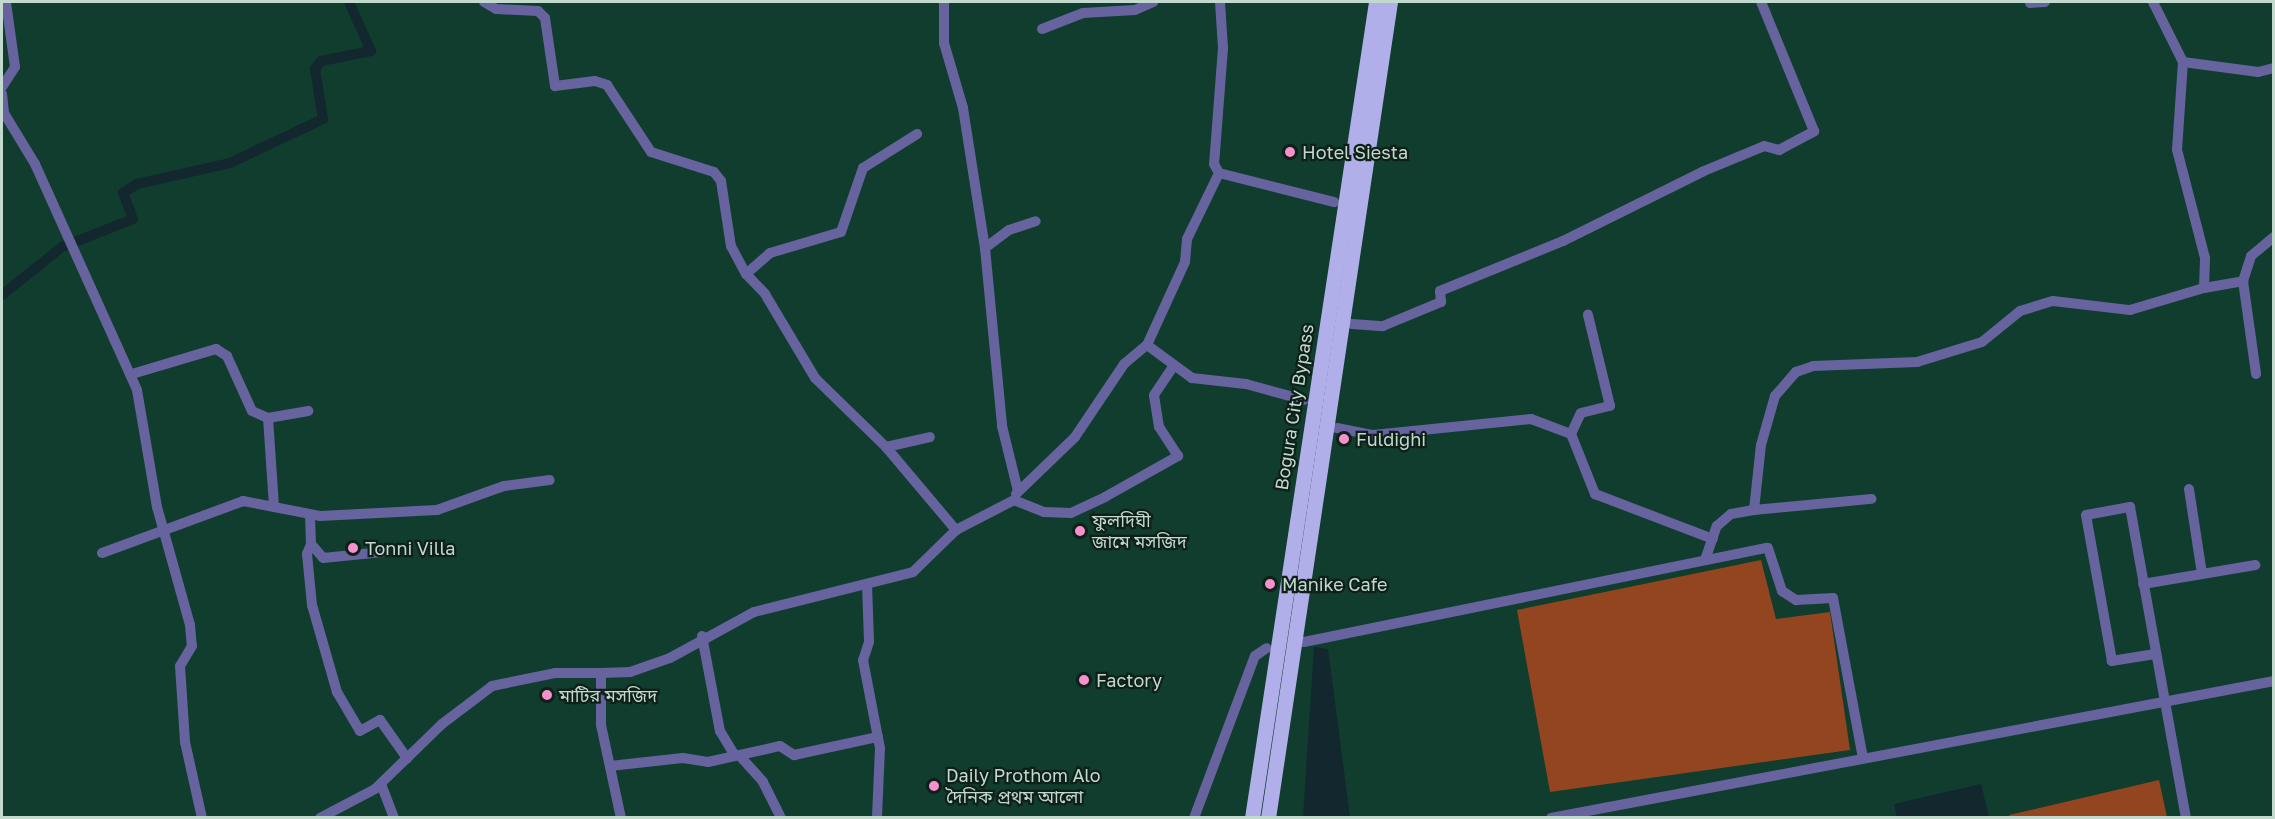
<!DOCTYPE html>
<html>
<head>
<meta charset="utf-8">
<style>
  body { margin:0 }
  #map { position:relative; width:2275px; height:819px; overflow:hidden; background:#103d2d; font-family:"Golos Text","Noto Sans Bengali",sans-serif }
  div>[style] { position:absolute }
  .green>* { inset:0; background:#92451e }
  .water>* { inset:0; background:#13272e }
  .canal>* { height:10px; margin:-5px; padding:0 5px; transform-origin:5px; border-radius:5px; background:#13272e }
  .minor>* { height:10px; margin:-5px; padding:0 5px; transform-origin:5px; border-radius:5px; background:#66639f }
  .highway>* { height:15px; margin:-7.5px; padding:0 7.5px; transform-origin:7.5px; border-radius:7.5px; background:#b0afe9 }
  .dots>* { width:16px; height:16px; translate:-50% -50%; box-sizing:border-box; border:3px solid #0e2019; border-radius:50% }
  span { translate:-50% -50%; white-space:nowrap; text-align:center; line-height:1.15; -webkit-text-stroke:4.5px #0e2019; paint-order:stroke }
  .poi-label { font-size:18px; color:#c2d9ce }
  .left { translate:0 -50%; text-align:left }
  .street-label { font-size:18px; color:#c2d9ce }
  .frame { position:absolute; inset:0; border:3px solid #c2d9ce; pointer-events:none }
</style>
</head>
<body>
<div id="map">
  <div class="green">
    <div style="clip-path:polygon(1761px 560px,1776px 619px,1830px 612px,1850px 750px,1550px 792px,1517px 610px)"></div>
    <div style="clip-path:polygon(2159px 780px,2167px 817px,2010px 817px,2009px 815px)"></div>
  </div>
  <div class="water">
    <div style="clip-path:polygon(1314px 647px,1328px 649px,1350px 817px,1303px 817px)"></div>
    <div style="clip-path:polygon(1981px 784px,1989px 817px,1897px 817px,1894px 804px)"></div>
  </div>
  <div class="canal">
    <div style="left:2px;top:295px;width:77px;rotate:-38.7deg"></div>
    <div style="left:62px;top:247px;width:76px;rotate:-21.5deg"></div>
    <div style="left:133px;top:219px;width:28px;rotate:-111deg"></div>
    <div style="left:123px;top:193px;width:17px;rotate:-33deg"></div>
    <div style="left:137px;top:184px;width:95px;rotate:-12.7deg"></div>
    <div style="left:230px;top:163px;width:103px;rotate:-25.3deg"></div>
    <div style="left:323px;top:119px;width:51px;rotate:-99.1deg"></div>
    <div style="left:315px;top:69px;width:10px;rotate:-53deg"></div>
    <div style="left:321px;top:61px;width:51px;rotate:-11.3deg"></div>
    <div style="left:371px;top:51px;width:54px;rotate:-114.2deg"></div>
  </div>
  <div class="minor">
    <div style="left:484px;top:2px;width:14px;rotate:30deg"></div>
    <div style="left:496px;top:9px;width:42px;rotate:2.7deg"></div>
    <div style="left:538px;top:11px;width:10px;rotate:45deg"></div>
    <div style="left:545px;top:18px;width:69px;rotate:81.6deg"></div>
    <div style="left:555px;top:86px;width:40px;rotate:-7.1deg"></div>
    <div style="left:595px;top:81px;width:13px;rotate:18deg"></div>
    <div style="left:607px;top:85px;width:80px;rotate:56.7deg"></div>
    <div style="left:651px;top:152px;width:66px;rotate:17.6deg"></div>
    <div style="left:714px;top:172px;width:11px;rotate:52deg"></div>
    <div style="left:721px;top:181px;width:66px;rotate:81.3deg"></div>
    <div style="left:731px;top:246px;width:32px;rotate:62deg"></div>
    <div style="left:746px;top:274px;width:32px;rotate:-41deg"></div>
    <div style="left:770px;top:253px;width:74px;rotate:-16.5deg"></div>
    <div style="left:841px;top:232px;width:68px;rotate:-71deg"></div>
    <div style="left:863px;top:168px;width:64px;rotate:-32.2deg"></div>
    <div style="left:944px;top:2px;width:41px;rotate:90deg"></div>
    <div style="left:944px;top:43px;width:68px;rotate:73.7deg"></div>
    <div style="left:963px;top:108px;width:142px;rotate:81.1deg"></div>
    <div style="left:985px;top:248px;width:179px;rotate:84.5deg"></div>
    <div style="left:1002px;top:426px;width:67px;rotate:76.2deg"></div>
    <div style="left:1220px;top:2px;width:46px;rotate:86.3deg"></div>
    <div style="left:1223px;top:48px;width:116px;rotate:94.4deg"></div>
    <div style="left:1214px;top:164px;width:10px;rotate:61deg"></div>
    <div style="left:1219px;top:173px;width:119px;rotate:14.2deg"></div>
    <div style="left:2030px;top:3px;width:15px;rotate:-4deg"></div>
    <div style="left:1042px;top:29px;width:44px;rotate:-21.3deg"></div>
    <div style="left:1083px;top:13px;width:52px;rotate:-3.3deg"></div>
    <div style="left:1135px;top:10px;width:20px;rotate:-24deg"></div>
    <div style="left:2183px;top:62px;width:76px;rotate:7.6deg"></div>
    <div style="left:2258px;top:72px;width:16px;rotate:-14deg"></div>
    <div style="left:2px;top:87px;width:24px;rotate:-57deg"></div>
    <div style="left:15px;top:67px;width:66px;rotate:-97.9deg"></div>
    <div style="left:2px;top:94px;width:19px;rotate:84deg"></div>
    <div style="left:4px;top:113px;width:60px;rotate:58.7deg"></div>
    <div style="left:35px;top:164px;width:248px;rotate:65.7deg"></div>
    <div style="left:137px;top:390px;width:119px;rotate:80.3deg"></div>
    <div style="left:157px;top:507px;width:123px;rotate:74.4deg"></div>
    <div style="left:190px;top:625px;width:21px;rotate:85deg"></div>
    <div style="left:192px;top:646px;width:23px;rotate:121deg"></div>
    <div style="left:180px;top:666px;width:76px;rotate:86.2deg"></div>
    <div style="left:185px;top:742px;width:78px;rotate:77.4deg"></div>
    <div style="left:985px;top:248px;width:30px;rotate:-37deg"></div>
    <div style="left:1009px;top:230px;width:28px;rotate:-18deg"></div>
    <div style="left:746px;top:274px;width:28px;rotate:46deg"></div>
    <div style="left:765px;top:294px;width:98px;rotate:59.2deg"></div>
    <div style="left:815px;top:378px;width:99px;rotate:44.2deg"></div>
    <div style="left:886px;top:447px;width:109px;rotate:49.9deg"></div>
    <div style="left:2243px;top:281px;width:94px;rotate:82deg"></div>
    <div style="left:2204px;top:288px;width:40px;rotate:-10deg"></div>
    <div style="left:2243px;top:281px;width:26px;rotate:-72deg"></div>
    <div style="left:2251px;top:256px;width:30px;rotate:-40deg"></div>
    <div style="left:1352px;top:324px;width:31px;rotate:4deg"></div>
    <div style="left:1383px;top:326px;width:63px;rotate:-22.5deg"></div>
    <div style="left:1441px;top:302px;width:11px;rotate:-95deg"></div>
    <div style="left:1440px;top:291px;width:133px;rotate:-22.1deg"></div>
    <div style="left:1563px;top:241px;width:157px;rotate:-26.4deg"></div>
    <div style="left:1704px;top:171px;width:65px;rotate:-22.6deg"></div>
    <div style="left:1764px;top:146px;width:16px;rotate:15deg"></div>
    <div style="left:1779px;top:150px;width:40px;rotate:-28deg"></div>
    <div style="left:1814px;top:131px;width:139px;rotate:-112.3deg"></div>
    <div style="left:1147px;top:345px;width:91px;rotate:-65.4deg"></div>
    <div style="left:1185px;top:262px;width:23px;rotate:-85deg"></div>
    <div style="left:1187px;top:239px;width:73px;rotate:-64.1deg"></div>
    <div style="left:132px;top:374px;width:88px;rotate:-16.6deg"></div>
    <div style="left:216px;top:349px;width:13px;rotate:32deg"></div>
    <div style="left:227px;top:356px;width:60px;rotate:65.6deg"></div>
    <div style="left:252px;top:411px;width:17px;rotate:24deg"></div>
    <div style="left:268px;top:418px;width:41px;rotate:-9.9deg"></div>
    <div style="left:268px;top:418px;width:89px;rotate:86.1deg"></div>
    <div style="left:1337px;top:428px;width:37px;rotate:11deg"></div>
    <div style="left:1373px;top:435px;width:159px;rotate:-5.8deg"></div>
    <div style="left:1531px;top:419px;width:43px;rotate:20.6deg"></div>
    <div style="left:1571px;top:434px;width:65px;rotate:68.2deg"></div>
    <div style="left:1595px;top:494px;width:126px;rotate:20.9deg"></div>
    <div style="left:1571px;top:434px;width:23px;rotate:-65deg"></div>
    <div style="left:1581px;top:413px;width:30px;rotate:-14deg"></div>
    <div style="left:1610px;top:406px;width:94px;rotate:-103.6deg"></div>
    <div style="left:886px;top:447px;width:45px;rotate:-12.8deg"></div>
    <div style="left:2189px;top:489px;width:86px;rotate:81.3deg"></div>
    <div style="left:1016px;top:494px;width:82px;rotate:-44deg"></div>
    <div style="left:1075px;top:437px;width:88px;rotate:-56.1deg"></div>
    <div style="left:1124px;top:364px;width:30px;rotate:-40deg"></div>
    <div style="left:1147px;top:345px;width:56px;rotate:36.3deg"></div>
    <div style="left:1192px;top:378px;width:54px;rotate:6.3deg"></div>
    <div style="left:1246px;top:384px;width:60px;rotate:15.4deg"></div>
    <div style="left:1754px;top:510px;width:118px;rotate:-5.4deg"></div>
    <div style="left:310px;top:515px;width:29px;rotate:88deg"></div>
    <div style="left:311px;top:544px;width:18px;rotate:49deg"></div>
    <div style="left:323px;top:558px;width:60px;rotate:-5.7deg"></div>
    <div style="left:311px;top:544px;width:11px;rotate:112deg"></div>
    <div style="left:307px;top:554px;width:51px;rotate:84.4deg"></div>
    <div style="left:312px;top:605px;width:91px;rotate:74deg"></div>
    <div style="left:337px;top:692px;width:45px;rotate:59.5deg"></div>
    <div style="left:360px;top:731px;width:23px;rotate:-29deg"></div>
    <div style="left:380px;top:720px;width:47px;rotate:54.6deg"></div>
    <div style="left:102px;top:553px;width:150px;rotate:-20.2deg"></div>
    <div style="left:243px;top:501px;width:78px;rotate:11deg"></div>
    <div style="left:320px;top:516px;width:117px;rotate:-2.9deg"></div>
    <div style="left:437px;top:510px;width:71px;rotate:-19.7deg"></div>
    <div style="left:504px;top:486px;width:46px;rotate:-7.4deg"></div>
    <div style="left:1705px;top:560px;width:36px;rotate:-71deg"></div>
    <div style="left:1717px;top:526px;width:18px;rotate:-41deg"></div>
    <div style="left:1731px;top:514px;width:23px;rotate:-10deg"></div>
    <div style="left:1754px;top:510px;width:65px;rotate:-83.9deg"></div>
    <div style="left:1761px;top:445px;width:51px;rotate:-74.1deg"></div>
    <div style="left:1775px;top:396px;width:32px;rotate:-49deg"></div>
    <div style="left:1796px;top:372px;width:18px;rotate:-19deg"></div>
    <div style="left:1813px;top:366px;width:104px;rotate:-2.2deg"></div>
    <div style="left:1917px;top:362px;width:68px;rotate:-17.1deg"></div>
    <div style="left:1982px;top:342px;width:49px;rotate:-39.2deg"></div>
    <div style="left:2020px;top:311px;width:34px;rotate:-17deg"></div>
    <div style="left:2053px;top:301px;width:78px;rotate:6.7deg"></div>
    <div style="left:2130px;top:310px;width:77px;rotate:-16.6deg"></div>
    <div style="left:2204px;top:288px;width:30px;rotate:-88deg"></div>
    <div style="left:2205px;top:258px;width:112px;rotate:-104.5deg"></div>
    <div style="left:2177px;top:150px;width:88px;rotate:-86.1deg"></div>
    <div style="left:2183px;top:62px;width:67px;rotate:-116.6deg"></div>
    <div style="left:867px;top:584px;width:58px;rotate:88deg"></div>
    <div style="left:869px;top:642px;width:19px;rotate:108deg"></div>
    <div style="left:863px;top:660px;width:90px;rotate:79.1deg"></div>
    <div style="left:880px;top:748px;width:69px;rotate:92.5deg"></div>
    <div style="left:2143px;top:584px;width:114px;rotate:-9.6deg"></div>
    <div style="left:702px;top:636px;width:97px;rotate:79.3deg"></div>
    <div style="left:720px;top:731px;width:27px;rotate:59deg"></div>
    <div style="left:1304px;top:642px;width:473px;rotate:-11.5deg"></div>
    <div style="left:1768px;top:548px;width:45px;rotate:72deg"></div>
    <div style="left:1782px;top:591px;width:17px;rotate:33deg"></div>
    <div style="left:1796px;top:600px;width:37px;rotate:-3deg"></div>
    <div style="left:1833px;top:598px;width:163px;rotate:79.4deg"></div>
    <div style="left:2155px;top:654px;width:44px;rotate:170.8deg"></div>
    <div style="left:2112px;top:661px;width:148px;rotate:-100.1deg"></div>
    <div style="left:2086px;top:515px;width:45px;rotate:-10.3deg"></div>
    <div style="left:2130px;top:507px;width:316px;rotate:79.8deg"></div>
    <div style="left:601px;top:673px;width:29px;rotate:-2deg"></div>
    <div style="left:630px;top:672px;width:42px;rotate:-19.3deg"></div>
    <div style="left:670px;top:658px;width:96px;rotate:-28.7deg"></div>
    <div style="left:754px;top:612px;width:164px;rotate:-14.1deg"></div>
    <div style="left:913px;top:572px;width:60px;rotate:-44.3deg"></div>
    <div style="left:956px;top:530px;width:65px;rotate:-27.3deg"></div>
    <div style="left:1014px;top:500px;width:32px;rotate:22deg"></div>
    <div style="left:1044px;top:512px;width:27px;rotate:2deg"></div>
    <div style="left:1071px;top:513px;width:38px;rotate:-25deg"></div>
    <div style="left:1105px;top:497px;width:84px;rotate:-29.3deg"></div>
    <div style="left:1178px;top:456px;width:35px;rotate:-123deg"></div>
    <div style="left:1159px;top:427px;width:32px;rotate:-99deg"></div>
    <div style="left:1154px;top:395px;width:36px;rotate:-56deg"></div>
    <div style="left:739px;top:755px;width:36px;rotate:48deg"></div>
    <div style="left:763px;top:782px;width:40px;rotate:63.4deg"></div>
    <div style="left:610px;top:766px;width:73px;rotate:-6.3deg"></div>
    <div style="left:683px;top:758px;width:25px;rotate:9deg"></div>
    <div style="left:708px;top:762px;width:74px;rotate:-12.5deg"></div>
    <div style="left:780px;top:746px;width:17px;rotate:33deg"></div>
    <div style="left:794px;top:755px;width:86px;rotate:-12.1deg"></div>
    <div style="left:381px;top:784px;width:36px;rotate:69deg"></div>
    <div style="left:320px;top:818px;width:62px;rotate:-27.8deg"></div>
    <div style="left:375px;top:789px;width:93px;rotate:-44.1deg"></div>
    <div style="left:442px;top:724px;width:63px;rotate:-37.2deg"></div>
    <div style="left:492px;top:686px;width:64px;rotate:-11.7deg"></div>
    <div style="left:555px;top:673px;width:46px"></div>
    <div style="left:601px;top:673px;width:52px;rotate:90deg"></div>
    <div style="left:601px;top:725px;width:95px;rotate:77.9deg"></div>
    <div style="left:1194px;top:818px;width:173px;rotate:-69.4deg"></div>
    <div style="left:1255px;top:656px;width:14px;rotate:-34deg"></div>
    <div style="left:1551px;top:818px;width:736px;rotate:-10.73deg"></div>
  </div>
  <div class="highway">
    <div style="left:1252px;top:818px;width:825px;rotate:-81.36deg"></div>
    <div style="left:1268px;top:818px;width:825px;rotate:-81.5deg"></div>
  </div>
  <div class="dots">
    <div style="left:1290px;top:152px;background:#f890cb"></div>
    <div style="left:1344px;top:439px;background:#f890cb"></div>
    <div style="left:1080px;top:531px;background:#f890cb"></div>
    <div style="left:353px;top:548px;background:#f890cb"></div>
    <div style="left:1270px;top:584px;background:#f890cb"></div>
    <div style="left:1084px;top:680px;background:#f890cb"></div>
    <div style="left:547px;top:695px;background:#f890cb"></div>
    <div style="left:934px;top:786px;background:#f890cb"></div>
  </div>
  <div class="poi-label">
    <span class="left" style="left:1302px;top:152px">Hotel Siesta</span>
    <span class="left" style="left:1356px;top:439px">Fuldighi</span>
    <span class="left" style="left:1092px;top:531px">ফুলদিঘী<br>জামে মসজিদ</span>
    <span class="left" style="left:365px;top:548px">Tonni Villa</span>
    <span class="left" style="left:1282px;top:584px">Manike Cafe</span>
    <span class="left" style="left:1096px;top:680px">Factory</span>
    <span class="left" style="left:559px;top:695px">মাটির মসজিদ</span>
    <span class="left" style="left:946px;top:786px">Daily Prothom Alo<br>দৈনিক প্রথম আলো</span>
  </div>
  <div class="street-label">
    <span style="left:1294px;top:407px;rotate:-81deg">Bogura City Bypass</span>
  </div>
  <div class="frame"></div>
</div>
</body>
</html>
